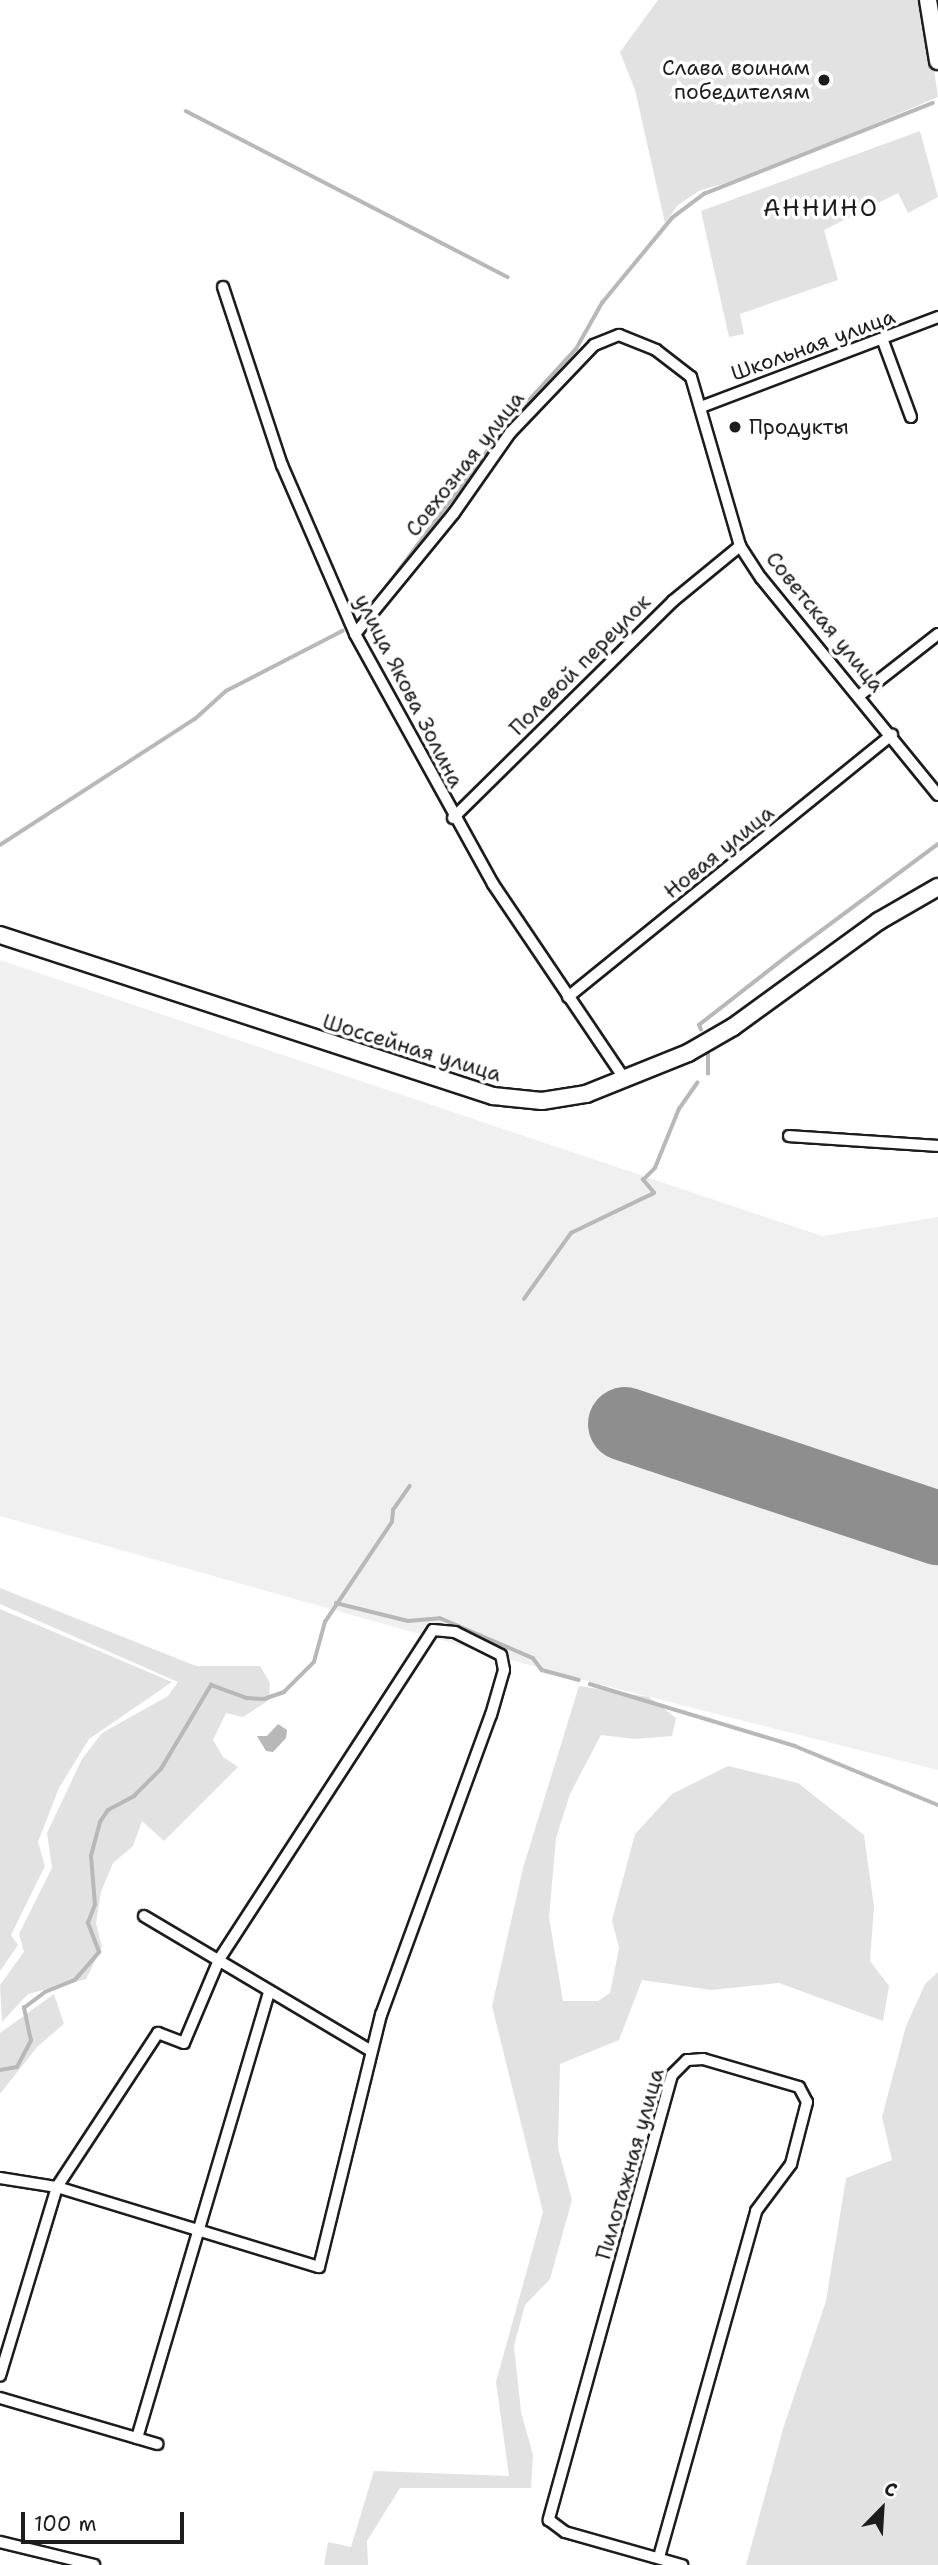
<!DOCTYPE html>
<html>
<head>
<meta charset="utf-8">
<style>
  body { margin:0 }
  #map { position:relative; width:938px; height:2565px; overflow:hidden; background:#fff; font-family:"Shantell Sans",sans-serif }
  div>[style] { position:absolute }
  .built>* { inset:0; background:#f0f0f0 }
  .green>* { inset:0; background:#e2e2e2 }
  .water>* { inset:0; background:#b8b8b8 }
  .stream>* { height:3.5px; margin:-1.75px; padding:0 1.75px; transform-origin:1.75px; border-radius:1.75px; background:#b8b8b8 }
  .runway>* { height:74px; margin:-37px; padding:0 37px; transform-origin:37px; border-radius:37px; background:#8e8e8e }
  .roads { filter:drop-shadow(2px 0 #1c1c1c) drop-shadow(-2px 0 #1c1c1c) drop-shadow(0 2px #1c1c1c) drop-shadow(0 -2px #1c1c1c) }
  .street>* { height:10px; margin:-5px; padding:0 5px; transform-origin:5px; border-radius:5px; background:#fff }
  .secondary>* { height:16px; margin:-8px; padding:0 8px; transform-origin:8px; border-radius:8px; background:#fff }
  .dots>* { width:19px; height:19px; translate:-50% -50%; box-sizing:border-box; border:4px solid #fff; border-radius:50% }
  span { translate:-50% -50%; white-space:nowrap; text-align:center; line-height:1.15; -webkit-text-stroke:7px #fff; paint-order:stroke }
  .poi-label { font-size:21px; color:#1c1c1c }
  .right { translate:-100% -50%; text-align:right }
  .left { translate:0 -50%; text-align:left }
  .street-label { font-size:21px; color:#1c1c1c }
  .quarter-label { font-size:24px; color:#1c1c1c; letter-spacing:2px }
  .north { position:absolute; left:847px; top:2474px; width:70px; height:70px; -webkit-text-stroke:5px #fff; paint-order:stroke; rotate:24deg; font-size:19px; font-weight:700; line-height:28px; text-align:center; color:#1c1c1c }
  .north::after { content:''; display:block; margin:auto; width:24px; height:32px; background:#1c1c1c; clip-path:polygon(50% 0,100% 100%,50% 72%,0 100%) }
  .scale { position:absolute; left:21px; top:2512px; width:163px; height:32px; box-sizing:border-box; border:4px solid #1c1c1c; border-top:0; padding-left:9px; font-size:21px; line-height:24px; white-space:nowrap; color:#1c1c1c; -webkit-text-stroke:5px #fff; paint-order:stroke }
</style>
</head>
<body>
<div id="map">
  <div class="built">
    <div style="clip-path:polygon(0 960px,822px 1236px,938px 1217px,938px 1770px,583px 1680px,0 1516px)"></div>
  </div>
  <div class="green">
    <div style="clip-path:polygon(658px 0,924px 0,938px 97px,755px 174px,699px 191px,678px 205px,665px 223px,635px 90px,620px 52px)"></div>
    <div style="clip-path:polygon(920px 131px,938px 197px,908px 213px,898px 193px,824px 230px,838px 280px,740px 314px,744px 334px,729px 337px,701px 211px)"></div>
    <div style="clip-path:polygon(0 1588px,196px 1666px,260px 1666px,270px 1683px,269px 1700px,243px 1717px,226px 1713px,213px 1740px,223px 1757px,238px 1767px,164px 1841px,142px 1821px,133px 1846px,113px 1863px,101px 1892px,96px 1923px,102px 1947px,86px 1979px,28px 1994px,2px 2022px,0 1985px,24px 1952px,19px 1934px,52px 1868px,47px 1833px,82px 1759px,102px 1733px,168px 1696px,178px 1682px,0 1604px)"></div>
    <div style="clip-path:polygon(0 1609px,172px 1682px,89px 1739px,59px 1788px,38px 1842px,45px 1866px,11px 1935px,18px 1945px,0 1971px)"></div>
    <div style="clip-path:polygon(579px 1686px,649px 1697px,676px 1718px,672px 1736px,635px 1739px,601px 1735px,570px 1794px,556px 1838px,549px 1917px,563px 2001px,598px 2001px,610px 1993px,619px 1948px,612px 1920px,635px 1834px,672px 1794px,728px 1766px,798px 1783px,864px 1835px,874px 1907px,870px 1961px,889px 1986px,883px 2021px,779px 1983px,711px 1990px,642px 1980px,619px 2040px,560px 2064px,558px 2148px,572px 2200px,550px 2279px,525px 2305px,514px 2346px,521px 2412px,533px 2455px,531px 2488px,400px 2488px,367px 2541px,368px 2565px,324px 2565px,328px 2542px,351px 2547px,374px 2471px,509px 2476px,496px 2382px,543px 2212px,492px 2006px,523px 1868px)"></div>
    <div style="clip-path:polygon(938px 1972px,938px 2565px,746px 2565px,783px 2429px,826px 2301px,846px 2178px,892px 2160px,882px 2117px,906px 2026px,925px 1984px)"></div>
    <div style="clip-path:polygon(54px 1994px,64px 2024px,37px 2047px,0 2094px,0 2033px)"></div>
  </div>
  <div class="water">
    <div style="clip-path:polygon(278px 1724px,287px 1730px,286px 1738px,273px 1752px,266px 1751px,257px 1736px,267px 1736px)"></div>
  </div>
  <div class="stream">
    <div style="left:186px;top:111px;width:362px;rotate:27.3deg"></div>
    <div style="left:376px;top:601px;width:222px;rotate:-53.4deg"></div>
    <div style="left:508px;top:423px;width:100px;rotate:-47.4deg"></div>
    <div style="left:576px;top:349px;width:53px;rotate:-60.5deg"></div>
    <div style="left:602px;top:303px;width:110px;rotate:-50.5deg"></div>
    <div style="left:672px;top:218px;width:40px;rotate:-37deg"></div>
    <div style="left:704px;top:194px;width:246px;rotate:-21.7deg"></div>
    <div style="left:0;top:845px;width:232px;rotate:-32.9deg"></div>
    <div style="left:195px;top:719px;width:42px;rotate:-42.1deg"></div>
    <div style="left:226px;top:691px;width:131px;rotate:-27.3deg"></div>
    <div style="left:701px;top:1030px;width:5px;rotate:-112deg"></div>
    <div style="left:699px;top:1025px;width:115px;rotate:-38deg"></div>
    <div style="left:790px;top:954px;width:184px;rotate:-36.6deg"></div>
    <div style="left:708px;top:1074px;width:24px;rotate:-90deg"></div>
    <div style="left:524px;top:1299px;width:81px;rotate:-54.5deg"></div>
    <div style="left:571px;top:1233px;width:92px;rotate:-25.7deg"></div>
    <div style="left:654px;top:1193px;width:17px;rotate:-130deg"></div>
    <div style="left:643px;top:1180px;width:17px;rotate:-45deg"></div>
    <div style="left:655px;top:1168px;width:64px;rotate:-67.9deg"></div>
    <div style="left:679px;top:1109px;width:32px;rotate:-55deg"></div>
    <div style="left:336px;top:1603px;width:74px;rotate:14deg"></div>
    <div style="left:408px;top:1621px;width:32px;rotate:-5deg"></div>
    <div style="left:440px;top:1618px;width:101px;rotate:23.3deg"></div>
    <div style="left:533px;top:1658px;width:15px;rotate:53deg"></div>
    <div style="left:542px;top:1670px;width:38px;rotate:15deg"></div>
    <div style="left:590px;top:1684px;width:214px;rotate:16.8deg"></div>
    <div style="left:795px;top:1746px;width:155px;rotate:22.4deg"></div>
    <div style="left:0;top:2070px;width:17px;rotate:-10deg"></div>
    <div style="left:17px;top:2067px;width:30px;rotate:-62deg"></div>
    <div style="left:31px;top:2041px;width:34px;rotate:-102deg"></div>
    <div style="left:24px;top:2008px;width:26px;rotate:-37deg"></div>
    <div style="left:45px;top:1992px;width:32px;rotate:-22deg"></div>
    <div style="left:75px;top:1980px;width:37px;rotate:-49deg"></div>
    <div style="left:99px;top:1952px;width:31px;rotate:-111deg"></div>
    <div style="left:88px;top:1923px;width:19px;rotate:-69deg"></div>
    <div style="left:95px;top:1905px;width:49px;rotate:-94.7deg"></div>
    <div style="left:91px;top:1856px;width:35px;rotate:-75deg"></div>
    <div style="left:100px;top:1822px;width:14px;rotate:-56deg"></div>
    <div style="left:108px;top:1810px;width:30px;rotate:-28deg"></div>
    <div style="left:134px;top:1796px;width:38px;rotate:-45deg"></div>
    <div style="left:161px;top:1769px;width:98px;rotate:-59.2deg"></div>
    <div style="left:211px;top:1685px;width:38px;rotate:20deg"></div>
    <div style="left:247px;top:1698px;width:17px;rotate:3deg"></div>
    <div style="left:264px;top:1699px;width:21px;rotate:-19deg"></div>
    <div style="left:284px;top:1692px;width:42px;rotate:-45deg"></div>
    <div style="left:314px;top:1662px;width:41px;rotate:-74.6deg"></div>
    <div style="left:325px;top:1622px;width:120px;rotate:-56.2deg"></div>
    <div style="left:392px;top:1522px;width:12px;rotate:-85deg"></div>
    <div style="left:393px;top:1510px;width:29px;rotate:-55deg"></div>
  </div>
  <div class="runway">
    <div style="left:625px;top:1424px;width:330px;rotate:18.4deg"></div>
  </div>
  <div class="roads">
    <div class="street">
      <div style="left:223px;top:287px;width:188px;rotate:71.7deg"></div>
      <div style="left:282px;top:465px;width:184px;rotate:66.6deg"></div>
      <div style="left:355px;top:634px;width:286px;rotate:61.1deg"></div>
      <div style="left:493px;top:884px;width:236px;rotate:56deg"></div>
      <div style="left:883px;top:341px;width:81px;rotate:69.8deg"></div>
      <div style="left:701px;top:407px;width:254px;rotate:-20.8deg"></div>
      <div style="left:355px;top:634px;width:156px;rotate:-50.7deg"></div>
      <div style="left:454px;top:513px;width:98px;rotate:-55deg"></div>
      <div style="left:510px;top:433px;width:122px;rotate:-46.3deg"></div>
      <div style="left:594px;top:345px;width:27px;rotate:-22deg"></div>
      <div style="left:619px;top:335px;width:40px;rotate:22deg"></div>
      <div style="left:656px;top:350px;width:44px;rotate:37.6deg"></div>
      <div style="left:691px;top:377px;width:176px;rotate:73.8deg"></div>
      <div style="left:740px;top:546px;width:38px;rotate:57deg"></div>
      <div style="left:761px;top:578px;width:280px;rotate:50.8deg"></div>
      <div style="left:860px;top:695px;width:99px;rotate:-38deg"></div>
      <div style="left:453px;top:818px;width:309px;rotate:-44.6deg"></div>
      <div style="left:673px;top:601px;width:87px;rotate:-39.4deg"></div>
      <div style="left:568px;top:997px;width:417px;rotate:-39deg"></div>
      <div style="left:789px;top:1136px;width:149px;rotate:3.8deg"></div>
      <div style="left:144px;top:1916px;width:264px;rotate:30.7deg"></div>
      <div style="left:0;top:2178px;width:58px;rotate:9deg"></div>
      <div style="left:57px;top:2187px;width:274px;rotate:17deg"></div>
      <div style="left:319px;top:2267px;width:260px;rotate:-76.2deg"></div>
      <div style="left:381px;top:2015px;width:320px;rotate:-69.9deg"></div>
      <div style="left:491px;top:1715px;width:47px;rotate:-73.9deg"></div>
      <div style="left:504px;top:1670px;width:15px;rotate:-101deg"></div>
      <div style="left:501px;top:1655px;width:51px;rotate:-153.4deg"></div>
      <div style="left:455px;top:1632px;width:22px;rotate:-175deg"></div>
      <div style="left:433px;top:1630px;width:393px;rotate:123deg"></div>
      <div style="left:219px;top:1960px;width:90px;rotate:112.9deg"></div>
      <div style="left:184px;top:2043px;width:28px;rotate:-159deg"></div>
      <div style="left:158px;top:2033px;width:184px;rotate:123.3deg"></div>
      <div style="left:57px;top:2187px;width:197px;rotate:106.8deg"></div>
      <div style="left:0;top:2398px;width:164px;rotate:16.3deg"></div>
      <div style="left:137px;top:2438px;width:466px;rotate:-73.5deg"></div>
      <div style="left:0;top:2542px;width:97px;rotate:13.7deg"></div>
      <div style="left:659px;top:2557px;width:359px;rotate:-74.3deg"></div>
      <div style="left:756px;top:2211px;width:59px;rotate:-53.3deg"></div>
      <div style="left:791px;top:2164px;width:64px;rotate:-75.5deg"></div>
      <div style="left:807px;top:2102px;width:17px;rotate:-118deg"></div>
      <div style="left:799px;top:2087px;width:100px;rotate:-163.7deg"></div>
      <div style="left:703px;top:2059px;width:16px;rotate:176deg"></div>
      <div style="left:687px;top:2060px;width:21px;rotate:135deg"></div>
      <div style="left:672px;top:2075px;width:462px;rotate:105.5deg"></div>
      <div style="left:549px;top:2520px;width:20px;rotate:37deg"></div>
      <div style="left:565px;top:2532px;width:122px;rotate:15.8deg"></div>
    </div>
    <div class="secondary">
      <div style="left:928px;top:0;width:62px;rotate:80.7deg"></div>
      <div style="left:0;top:935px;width:519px;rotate:18.09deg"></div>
      <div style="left:493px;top:1096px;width:49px;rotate:5.8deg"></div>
      <div style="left:542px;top:1101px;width:45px;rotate:-9deg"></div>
      <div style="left:586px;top:1094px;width:110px;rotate:-21.9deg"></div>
      <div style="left:688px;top:1053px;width:52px;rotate:-30deg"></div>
      <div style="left:733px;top:1027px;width:180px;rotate:-36deg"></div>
      <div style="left:879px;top:921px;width:68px;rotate:-30deg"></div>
    </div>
  </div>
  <div class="dots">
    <div style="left:824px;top:80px;background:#1c1c1c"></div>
    <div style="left:735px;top:427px;background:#1c1c1c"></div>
  </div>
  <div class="poi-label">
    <span class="right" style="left:810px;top:80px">Слава воинам<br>победителям</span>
    <span class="left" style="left:749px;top:427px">Продукты</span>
  </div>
  <div class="street-label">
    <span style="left:813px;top:345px;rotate:-20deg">Школьная улица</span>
    <span style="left:465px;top:464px;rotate:-52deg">Совхозная улица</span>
    <span style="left:825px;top:622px;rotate:51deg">Советская улица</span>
    <span style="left:580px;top:665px;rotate:-45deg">Полевой переулок</span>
    <span style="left:409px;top:691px;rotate:63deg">улица Якова Золина</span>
    <span style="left:719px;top:852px;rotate:-39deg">Новая улица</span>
    <span style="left:412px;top:1048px;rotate:17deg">Шоссейная улица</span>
    <span style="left:630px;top:2164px;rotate:-74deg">Пилотажная улица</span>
  </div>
  <div class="quarter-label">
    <span style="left:821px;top:209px">АННИНО</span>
  </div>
  <div class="north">С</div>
  <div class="scale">100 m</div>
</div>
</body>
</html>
